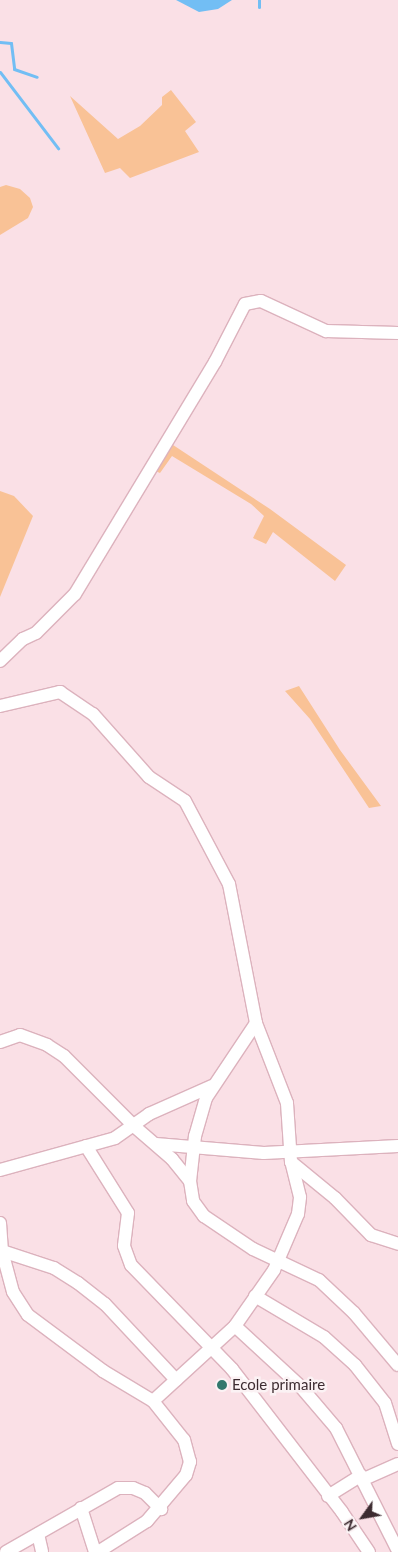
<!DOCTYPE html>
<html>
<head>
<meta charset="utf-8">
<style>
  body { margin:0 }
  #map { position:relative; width:398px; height:1552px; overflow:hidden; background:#fae0e6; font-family:Lato,sans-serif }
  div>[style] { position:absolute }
  .green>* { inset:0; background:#f9c296 }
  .water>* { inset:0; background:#72bef4 }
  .stream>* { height:3px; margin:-1.5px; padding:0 1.5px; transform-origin:1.5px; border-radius:1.5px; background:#72bef4 }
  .roads { filter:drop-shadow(1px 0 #dcb2bd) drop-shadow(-1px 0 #dcb2bd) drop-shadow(0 1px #dcb2bd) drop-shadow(0 -1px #dcb2bd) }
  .street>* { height:12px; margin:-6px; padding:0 6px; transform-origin:6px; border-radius:6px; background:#fff }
  .dots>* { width:14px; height:14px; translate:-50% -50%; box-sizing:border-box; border:2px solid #fbf2f4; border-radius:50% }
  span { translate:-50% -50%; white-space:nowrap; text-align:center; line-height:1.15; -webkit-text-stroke:5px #fbf2f4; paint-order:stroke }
  .poi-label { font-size:15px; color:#3d2c31 }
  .left { translate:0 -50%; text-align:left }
  .north { position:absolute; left:338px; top:1492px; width:50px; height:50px; -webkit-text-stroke:4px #fbf2f4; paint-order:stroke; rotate:238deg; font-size:14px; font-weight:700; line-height:20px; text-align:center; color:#3d2c31 }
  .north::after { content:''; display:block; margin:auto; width:18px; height:22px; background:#3d2c31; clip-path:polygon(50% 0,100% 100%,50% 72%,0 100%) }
</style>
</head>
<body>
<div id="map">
  <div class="green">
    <div style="clip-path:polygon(171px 90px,196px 122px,185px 131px,199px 152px,130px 178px,120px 168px,105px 173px,70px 96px,118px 139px,140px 126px,162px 105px,162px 97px)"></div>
    <div style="clip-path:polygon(6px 185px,20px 189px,30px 198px,33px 207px,28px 218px,0 235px,0 187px)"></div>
    <div style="clip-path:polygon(170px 443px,270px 509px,346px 565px,335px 581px,273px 532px,266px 544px,253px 538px,264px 516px,251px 504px,172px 456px,160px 473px,153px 470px)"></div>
    <div style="clip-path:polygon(0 491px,14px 496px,33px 516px,0 597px)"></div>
    <div style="clip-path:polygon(299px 686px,340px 750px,381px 806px,369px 808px,310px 719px,285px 691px)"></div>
  </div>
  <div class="water">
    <div style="clip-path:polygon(176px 0,232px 0,218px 9px,199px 12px)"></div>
  </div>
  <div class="stream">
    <div style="left:259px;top:7px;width:7px;rotate:-90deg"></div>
    <div style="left:0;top:42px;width:11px;rotate:5deg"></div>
    <div style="left:11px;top:43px;width:26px;rotate:83deg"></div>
    <div style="left:14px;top:69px;width:24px;rotate:19deg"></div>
    <div style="left:0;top:72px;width:96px;rotate:52.7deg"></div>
  </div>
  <div class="roads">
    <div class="street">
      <div style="left:0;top:661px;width:32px;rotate:-44deg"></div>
      <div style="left:23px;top:639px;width:14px;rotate:-25deg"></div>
      <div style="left:36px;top:633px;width:55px;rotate:-45deg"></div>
      <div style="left:75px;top:594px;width:271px;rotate:-58.9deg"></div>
      <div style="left:215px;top:362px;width:65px;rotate:-62.7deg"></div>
      <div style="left:245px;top:304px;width:16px;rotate:-11deg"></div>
      <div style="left:261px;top:301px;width:72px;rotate:24.8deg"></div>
      <div style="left:326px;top:331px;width:72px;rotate:1.6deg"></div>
      <div style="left:0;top:706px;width:62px;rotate:-13.1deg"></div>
      <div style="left:60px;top:692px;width:40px;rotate:34deg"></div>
      <div style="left:93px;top:714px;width:84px;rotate:48.4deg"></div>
      <div style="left:149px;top:777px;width:43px;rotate:33.7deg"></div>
      <div style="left:185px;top:801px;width:94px;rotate:62.1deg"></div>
      <div style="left:229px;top:884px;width:142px;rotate:79deg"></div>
      <div style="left:256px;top:1023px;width:90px;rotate:123.7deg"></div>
      <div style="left:206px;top:1098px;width:40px;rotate:106deg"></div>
      <div style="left:195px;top:1136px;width:45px;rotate:96.3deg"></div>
      <div style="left:0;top:1042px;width:21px;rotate:-19deg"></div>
      <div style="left:20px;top:1035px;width:29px;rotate:20deg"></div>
      <div style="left:47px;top:1045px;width:20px;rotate:33deg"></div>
      <div style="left:64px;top:1056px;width:100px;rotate:45deg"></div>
      <div style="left:135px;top:1127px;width:49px;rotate:40.9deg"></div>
      <div style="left:172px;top:1159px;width:28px;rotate:51deg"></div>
      <div style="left:190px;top:1181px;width:20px;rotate:81deg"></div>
      <div style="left:193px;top:1201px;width:19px;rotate:54deg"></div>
      <div style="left:204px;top:1216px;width:59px;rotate:34deg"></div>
      <div style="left:253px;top:1249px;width:73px;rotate:25.2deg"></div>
      <div style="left:319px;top:1280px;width:48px;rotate:43.3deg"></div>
      <div style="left:354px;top:1313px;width:68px;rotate:49.8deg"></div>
      <div style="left:156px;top:1144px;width:108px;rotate:4.8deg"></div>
      <div style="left:264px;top:1153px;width:134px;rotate:-3deg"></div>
      <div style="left:86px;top:1146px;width:79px;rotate:57.9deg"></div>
      <div style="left:128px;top:1213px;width:33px;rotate:97deg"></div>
      <div style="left:124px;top:1246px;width:20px;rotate:70deg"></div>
      <div style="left:131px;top:1265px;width:145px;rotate:45.8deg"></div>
      <div style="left:232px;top:1369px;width:180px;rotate:52.4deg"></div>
      <div style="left:342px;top:1512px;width:48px;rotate:56deg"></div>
      <div style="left:291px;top:1162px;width:57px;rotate:39.3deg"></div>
      <div style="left:335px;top:1198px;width:52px;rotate:45.8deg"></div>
      <div style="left:371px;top:1235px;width:28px;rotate:18deg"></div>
      <div style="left:0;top:1170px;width:119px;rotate:-15.5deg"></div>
      <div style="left:115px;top:1138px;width:42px;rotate:-35.2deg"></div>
      <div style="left:149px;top:1114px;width:69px;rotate:-24deg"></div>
      <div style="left:0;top:1223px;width:28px;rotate:86deg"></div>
      <div style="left:2px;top:1251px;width:42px;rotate:75deg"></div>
      <div style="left:13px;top:1292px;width:27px;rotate:57deg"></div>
      <div style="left:28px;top:1315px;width:94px;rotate:36.7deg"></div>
      <div style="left:103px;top:1371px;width:58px;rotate:31deg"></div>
      <div style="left:2px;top:1251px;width:55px;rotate:18.1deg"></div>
      <div style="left:54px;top:1268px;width:28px;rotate:32deg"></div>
      <div style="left:78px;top:1283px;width:34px;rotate:38deg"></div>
      <div style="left:105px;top:1304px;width:104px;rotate:46.9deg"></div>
      <div style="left:255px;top:1296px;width:80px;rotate:30.7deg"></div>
      <div style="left:324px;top:1337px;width:42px;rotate:42.1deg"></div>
      <div style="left:355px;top:1365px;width:48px;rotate:51.7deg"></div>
      <div style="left:385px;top:1403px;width:43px;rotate:72.4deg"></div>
      <div style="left:235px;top:1326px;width:90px;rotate:42.7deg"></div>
      <div style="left:301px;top:1387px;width:54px;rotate:49.5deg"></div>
      <div style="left:336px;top:1428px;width:138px;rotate:63.2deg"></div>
      <div style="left:364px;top:1479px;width:37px;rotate:-24deg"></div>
      <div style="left:328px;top:1496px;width:39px;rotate:-32deg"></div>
      <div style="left:81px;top:1508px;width:46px;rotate:72.3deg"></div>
      <div style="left:38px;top:1534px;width:18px;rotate:77deg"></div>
      <div style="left:6px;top:1552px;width:129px;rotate:-29.7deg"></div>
      <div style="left:118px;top:1488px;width:15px"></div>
      <div style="left:133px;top:1488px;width:13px;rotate:23deg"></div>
      <div style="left:145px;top:1493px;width:23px;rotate:45deg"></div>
      <div style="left:98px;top:1552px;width:58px;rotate:-32.3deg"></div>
      <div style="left:147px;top:1521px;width:60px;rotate:-49.7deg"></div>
      <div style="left:186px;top:1475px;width:14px;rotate:-73deg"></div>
      <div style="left:190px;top:1462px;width:23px;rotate:-105deg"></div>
      <div style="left:184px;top:1440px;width:50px;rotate:-128.5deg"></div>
      <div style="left:153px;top:1401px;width:111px;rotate:-42.4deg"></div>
      <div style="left:235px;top:1326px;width:68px;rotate:-55.1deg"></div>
      <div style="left:274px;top:1270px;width:61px;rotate:-66.8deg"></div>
      <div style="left:298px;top:1214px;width:17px;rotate:-83deg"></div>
      <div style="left:300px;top:1197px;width:36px;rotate:-104deg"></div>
      <div style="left:291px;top:1162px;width:59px;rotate:-93.9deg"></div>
      <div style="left:287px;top:1103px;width:86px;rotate:-111.2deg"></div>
    </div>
  </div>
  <div class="dots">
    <div style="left:222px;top:1385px;background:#33786d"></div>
  </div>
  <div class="poi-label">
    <span class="left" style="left:232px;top:1385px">Ecole primaire</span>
  </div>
  <div class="north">N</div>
</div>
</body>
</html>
